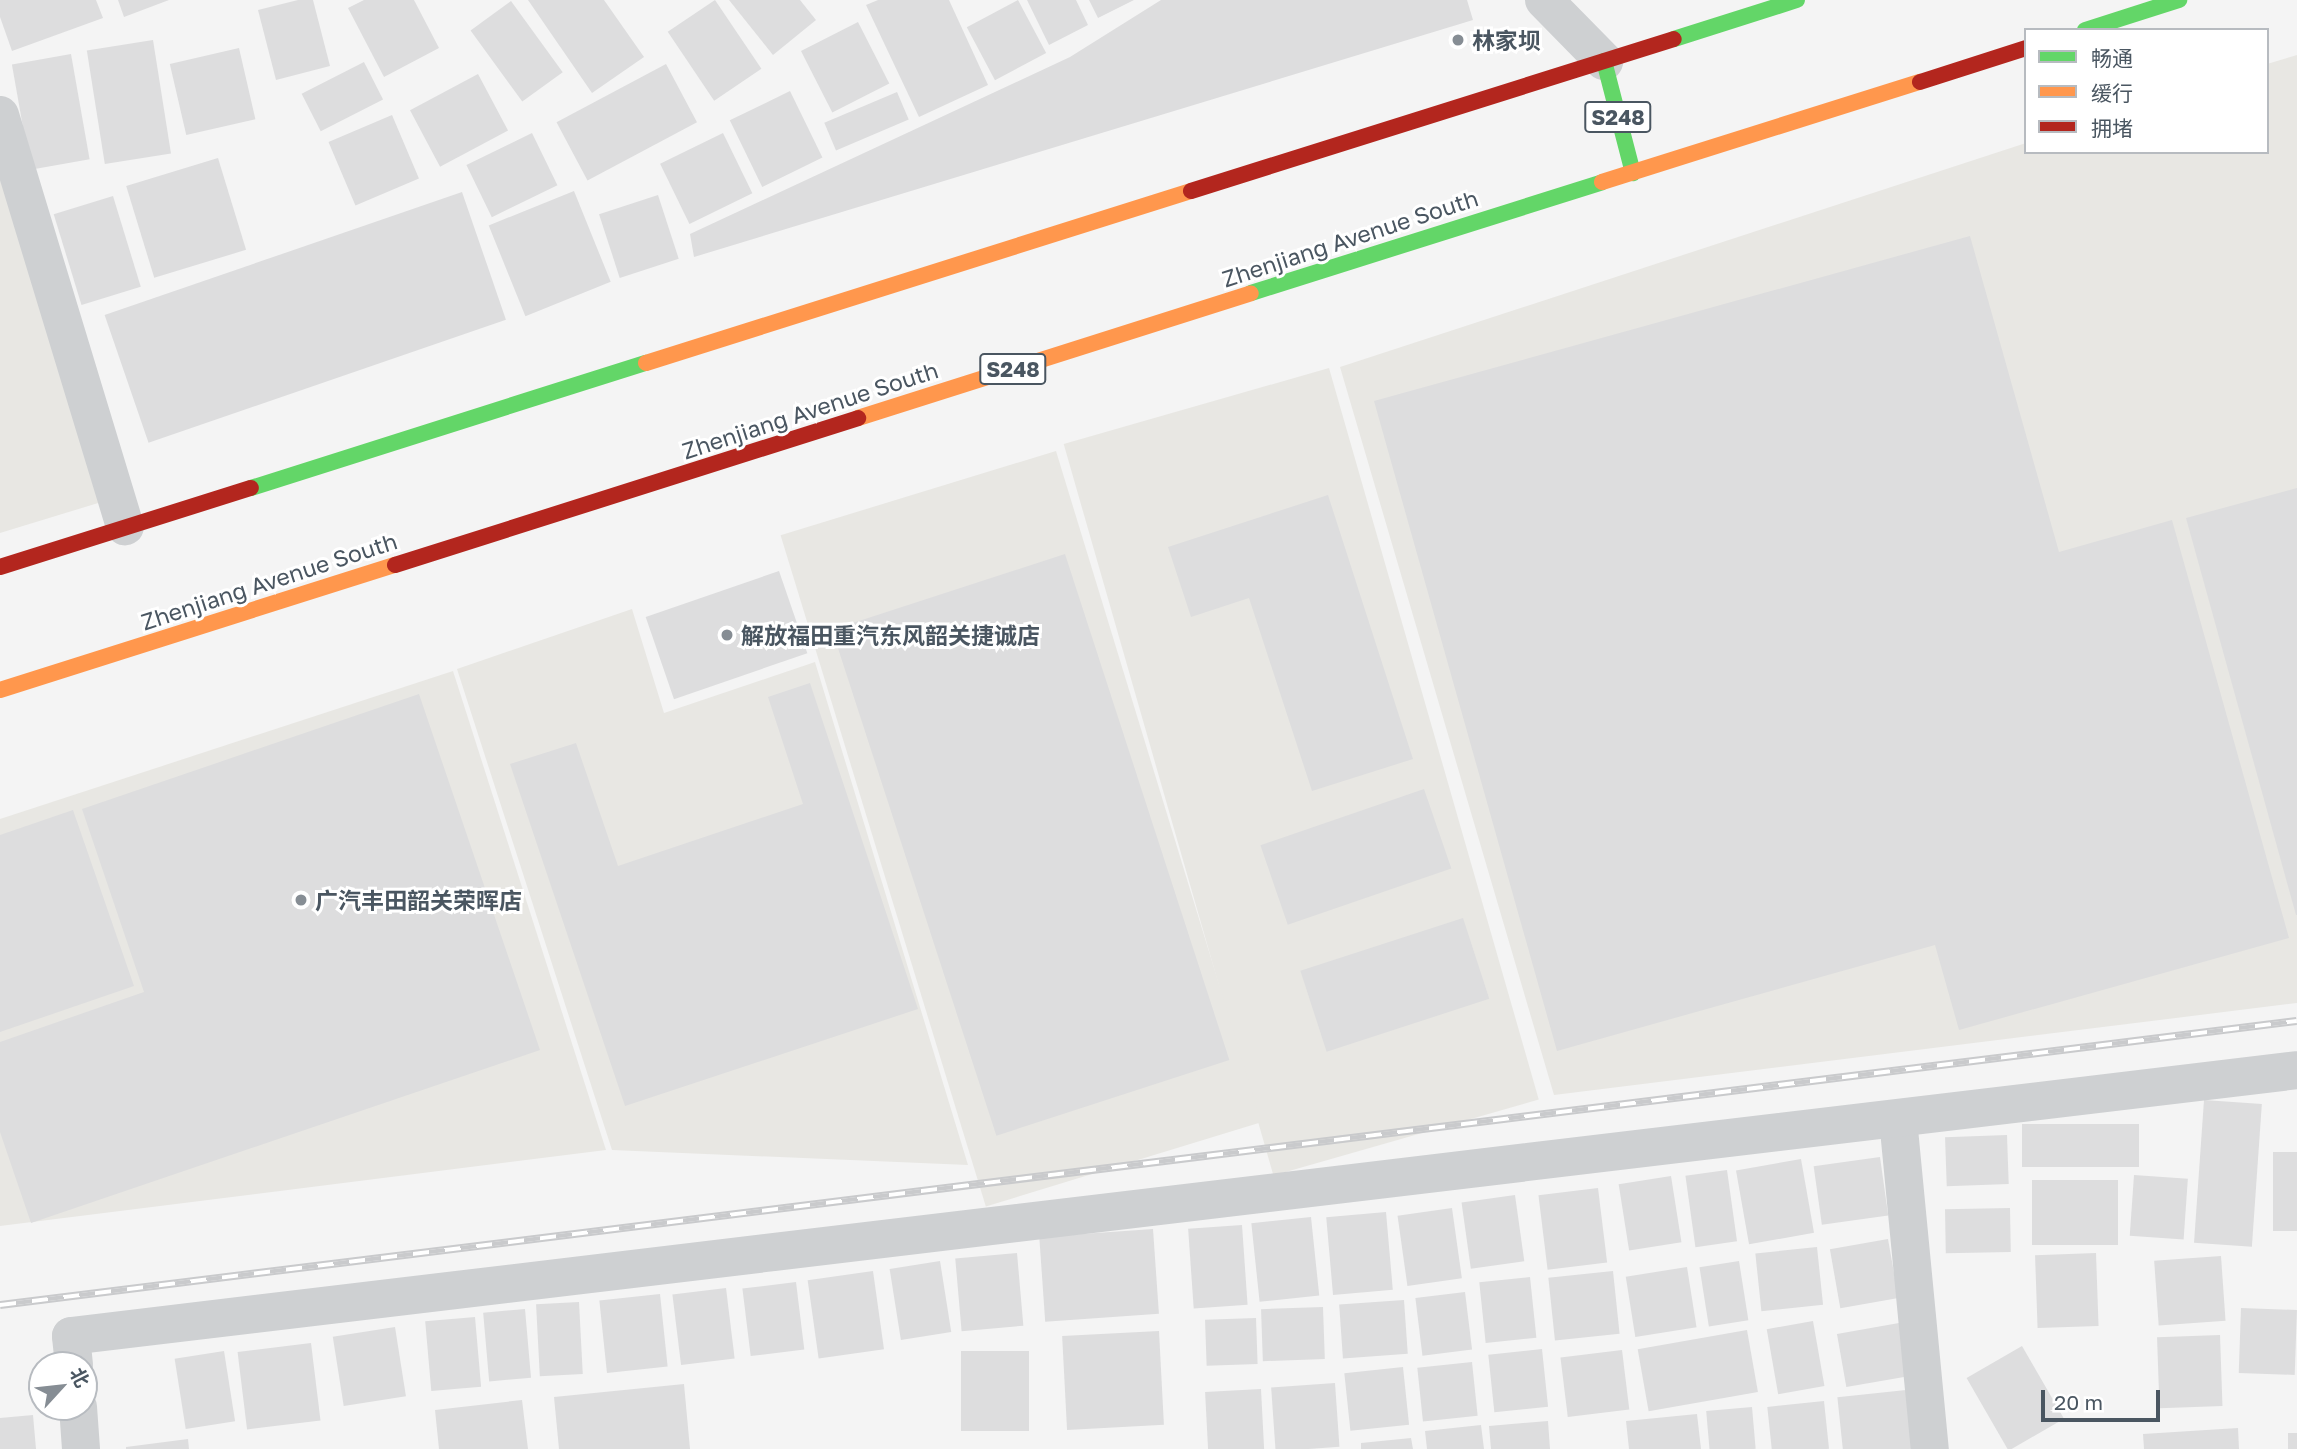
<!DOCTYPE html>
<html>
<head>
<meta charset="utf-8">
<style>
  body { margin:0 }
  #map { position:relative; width:2297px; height:1449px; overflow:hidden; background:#f4f4f4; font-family:"Golos Text","Noto Sans SC",sans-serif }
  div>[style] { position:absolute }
  .commercial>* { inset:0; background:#e8e7e3; transform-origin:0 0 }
  .building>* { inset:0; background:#ddddde; transform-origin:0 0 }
  .street>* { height:38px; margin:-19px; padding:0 19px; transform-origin:19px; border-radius:19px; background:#ced0d2 }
  .fast>* { height:16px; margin:-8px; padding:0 8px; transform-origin:8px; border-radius:8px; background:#63d668 }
  .slow>* { height:16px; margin:-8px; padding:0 8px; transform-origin:8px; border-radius:8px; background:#ff974d }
  .jam>* { height:16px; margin:-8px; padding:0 8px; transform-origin:8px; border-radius:8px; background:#b3261e }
  .rail>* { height:8px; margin-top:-4px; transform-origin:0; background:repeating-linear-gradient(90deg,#fff 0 16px,#c9cacc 0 32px); box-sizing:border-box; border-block:2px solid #c9cacc }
  .dots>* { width:19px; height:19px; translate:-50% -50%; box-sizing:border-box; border:4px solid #fff; border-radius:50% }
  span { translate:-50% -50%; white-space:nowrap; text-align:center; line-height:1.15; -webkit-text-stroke:6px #fff; paint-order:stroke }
  .shield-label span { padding:2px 5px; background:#fff; border:2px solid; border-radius:5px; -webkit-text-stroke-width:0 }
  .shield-label { font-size:21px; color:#4a5661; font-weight:700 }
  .poi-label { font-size:23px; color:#4a5661; font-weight:700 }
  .left { translate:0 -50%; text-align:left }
  .street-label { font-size:23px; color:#4a5661 }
  .legend { position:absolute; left:2024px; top:28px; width:245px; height:126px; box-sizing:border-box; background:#fff; border:2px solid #b7bbc0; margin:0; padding:9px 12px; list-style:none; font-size:21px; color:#4a5661 }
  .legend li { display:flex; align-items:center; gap:14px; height:35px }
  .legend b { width:35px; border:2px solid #b7bbc0 }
  .north { position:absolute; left:28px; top:1351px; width:70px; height:70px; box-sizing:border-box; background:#fff; border:2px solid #b7bbc0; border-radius:50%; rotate:63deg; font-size:19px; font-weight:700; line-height:28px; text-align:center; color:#4a5661 }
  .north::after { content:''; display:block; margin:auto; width:24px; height:32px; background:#868d94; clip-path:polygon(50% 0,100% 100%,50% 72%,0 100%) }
  .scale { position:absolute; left:2041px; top:1390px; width:119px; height:32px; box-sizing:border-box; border:4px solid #4a5661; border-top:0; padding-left:9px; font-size:21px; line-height:24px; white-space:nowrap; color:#4a5661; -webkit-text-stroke:5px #fff; paint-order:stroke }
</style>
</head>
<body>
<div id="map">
  <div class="commercial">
    <div style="clip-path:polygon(2297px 55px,2297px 1003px,1554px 1095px,1340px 367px,2026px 143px,2026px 152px,2267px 152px,2267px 64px)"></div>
    <div style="clip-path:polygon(0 142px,108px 500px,0 533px)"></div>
    <div style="left:1329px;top:368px;width:761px;height:276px;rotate:74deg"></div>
    <div style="left:1056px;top:451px;width:702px;height:288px;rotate:73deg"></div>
    <div style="clip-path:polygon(632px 609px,664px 713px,815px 662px,968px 1165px,612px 1150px,457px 669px)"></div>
    <div style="clip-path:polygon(453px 671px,606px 1150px,0 1226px,0 819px)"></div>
  </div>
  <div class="building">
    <div style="clip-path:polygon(0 0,96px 0,103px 18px,12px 51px,0 17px)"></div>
    <div style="clip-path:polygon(118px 0,169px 0,124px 17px)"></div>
    <div style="clip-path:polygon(298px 0,313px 0,330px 66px,276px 80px,258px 10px)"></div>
    <div style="clip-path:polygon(364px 0,414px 0,439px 48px,384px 77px,348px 8px)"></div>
    <div style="clip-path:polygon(528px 0,604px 0,644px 57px,592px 93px)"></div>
    <div style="left:715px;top:0;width:83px;height:57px;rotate:56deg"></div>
    <div style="clip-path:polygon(729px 0,800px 0,816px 20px,773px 55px)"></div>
    <div style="clip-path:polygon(878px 0,949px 0,988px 85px,919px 117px,866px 5px)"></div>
    <div style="left:1018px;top:0;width:60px;height:58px;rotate:62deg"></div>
    <div style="clip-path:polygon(1027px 0,1076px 0,1088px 25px,1049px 45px)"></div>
    <div style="clip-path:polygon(1089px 0,1134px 0,1098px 18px)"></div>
    <div style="clip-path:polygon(1161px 0,1467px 0,1473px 20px,694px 257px,690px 234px,1070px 57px)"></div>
    <div style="left:511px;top:1px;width:88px;height:50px;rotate:54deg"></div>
    <div style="left:858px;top:22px;width:69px;height:64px;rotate:63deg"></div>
    <div style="left:153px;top:40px;width:115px;height:67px;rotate:81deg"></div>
    <div style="left:239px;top:48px;width:73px;height:71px;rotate:77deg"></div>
    <div style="left:71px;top:54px;width:107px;height:60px;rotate:80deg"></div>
    <div style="left:364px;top:62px;width:42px;height:70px;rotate:63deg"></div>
    <div style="left:666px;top:64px;width:66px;height:124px;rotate:62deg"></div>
    <div style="left:478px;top:74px;width:64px;height:77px;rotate:62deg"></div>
    <div style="left:790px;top:91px;width:74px;height:67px;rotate:64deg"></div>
    <div style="left:897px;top:92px;width:30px;height:79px;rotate:67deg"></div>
    <div style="left:392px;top:115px;width:69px;height:69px;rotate:67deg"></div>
    <div style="left:532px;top:133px;width:58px;height:73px;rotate:64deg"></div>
    <div style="left:723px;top:133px;width:67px;height:70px;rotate:64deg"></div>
    <div style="left:218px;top:158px;width:96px;height:96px;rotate:73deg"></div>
    <div style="left:574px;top:191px;width:98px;height:92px;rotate:68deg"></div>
    <div style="left:462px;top:192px;width:135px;height:378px;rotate:71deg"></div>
    <div style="left:658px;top:195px;width:67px;height:62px;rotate:72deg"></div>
    <div style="left:113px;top:196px;width:95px;height:62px;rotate:73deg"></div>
    <div style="clip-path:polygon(1970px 236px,2059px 552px,2172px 520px,2289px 938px,1959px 1030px,1935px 945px,1557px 1051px,1374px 401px)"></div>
    <div style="clip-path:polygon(2297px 488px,2297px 915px,2296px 915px,2186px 518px)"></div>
    <div style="clip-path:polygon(1328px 495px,1413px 759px,1312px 791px,1249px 598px,1191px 617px,1168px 547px)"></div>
    <div style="left:1065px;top:554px;width:532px;height:245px;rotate:72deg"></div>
    <div style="left:779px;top:571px;width:87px;height:141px;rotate:71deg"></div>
    <div style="clip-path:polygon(810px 683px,918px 1009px,625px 1106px,510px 764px,576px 743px,618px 866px,803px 804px,768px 697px)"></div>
    <div style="clip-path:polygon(419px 694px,540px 1050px,31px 1223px,0 1132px,0 1042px,144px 992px,82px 809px)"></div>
    <div style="left:1424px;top:789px;width:84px;height:173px;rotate:71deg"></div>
    <div style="clip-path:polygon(73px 810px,134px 986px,0 1032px,0 835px)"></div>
    <div style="left:1463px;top:918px;width:85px;height:171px;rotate:72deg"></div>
    <div style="left:2204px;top:1100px;width:58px;height:143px;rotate:4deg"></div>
    <div style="left:2022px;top:1124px;width:117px;height:43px"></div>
    <div style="left:2007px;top:1135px;width:49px;height:62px;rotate:88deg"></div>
    <div style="left:2273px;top:1152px;width:24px;height:79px"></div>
    <div style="left:1880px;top:1157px;width:59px;height:67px;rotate:82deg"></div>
    <div style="left:1801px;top:1159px;width:75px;height:66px;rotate:80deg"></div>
    <div style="left:1727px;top:1170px;width:72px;height:42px;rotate:82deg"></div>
    <div style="left:2134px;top:1175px;width:54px;height:61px;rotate:4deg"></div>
    <div style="left:1671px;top:1176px;width:67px;height:53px;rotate:81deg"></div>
    <div style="left:2032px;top:1180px;width:86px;height:65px"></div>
    <div style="left:1598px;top:1188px;width:75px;height:60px;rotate:83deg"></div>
    <div style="left:1515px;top:1195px;width:67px;height:54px;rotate:82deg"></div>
    <div style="left:1452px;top:1208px;width:71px;height:55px;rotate:82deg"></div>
    <div style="left:2010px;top:1208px;width:44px;height:65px;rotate:89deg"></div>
    <div style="left:1386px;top:1212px;width:78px;height:60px;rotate:85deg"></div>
    <div style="left:1311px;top:1217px;width:79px;height:60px;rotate:84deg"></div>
    <div style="left:1242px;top:1225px;width:80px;height:54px;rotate:86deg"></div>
    <div style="left:1153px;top:1229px;width:85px;height:114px;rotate:86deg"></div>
    <div style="left:1888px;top:1239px;width:60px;height:59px;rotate:80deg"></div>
    <div style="left:1817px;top:1247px;width:58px;height:62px;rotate:84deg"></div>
    <div style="left:1017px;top:1253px;width:73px;height:62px;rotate:85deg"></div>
    <div style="left:2096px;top:1253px;width:73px;height:61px;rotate:88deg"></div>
    <div style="left:2221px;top:1256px;width:65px;height:67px;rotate:86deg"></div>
    <div style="left:940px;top:1261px;width:72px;height:51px;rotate:81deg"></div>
    <div style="left:1739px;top:1261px;width:60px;height:40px;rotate:81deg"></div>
    <div style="left:1687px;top:1267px;width:61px;height:62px;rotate:81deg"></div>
    <div style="left:873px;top:1271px;width:79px;height:66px;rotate:82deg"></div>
    <div style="left:1613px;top:1271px;width:63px;height:65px;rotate:84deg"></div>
    <div style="left:1530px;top:1277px;width:61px;height:51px;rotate:84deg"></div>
    <div style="left:796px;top:1282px;width:68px;height:54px;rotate:83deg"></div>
    <div style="left:726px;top:1288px;width:71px;height:54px;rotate:83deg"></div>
    <div style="left:1465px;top:1292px;width:58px;height:50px;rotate:83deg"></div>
    <div style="left:660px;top:1294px;width:73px;height:61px;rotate:84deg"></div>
    <div style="left:1404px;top:1300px;width:54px;height:65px;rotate:86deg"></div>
    <div style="left:579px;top:1302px;width:72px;height:43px;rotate:87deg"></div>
    <div style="left:1323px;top:1307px;width:52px;height:62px;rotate:88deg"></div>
    <div style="left:2241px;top:1308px;width:56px;height:65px;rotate:2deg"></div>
    <div style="left:525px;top:1309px;width:69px;height:42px;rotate:85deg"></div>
    <div style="left:475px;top:1317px;width:70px;height:50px;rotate:85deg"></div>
    <div style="left:1256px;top:1318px;width:46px;height:51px;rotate:88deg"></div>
    <div style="left:1813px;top:1321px;width:66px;height:47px;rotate:80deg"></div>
    <div style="left:1899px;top:1323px;width:54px;height:63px;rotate:80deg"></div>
    <div style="left:395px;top:1327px;width:70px;height:63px;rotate:81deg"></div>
    <div style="left:1747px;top:1330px;width:63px;height:111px;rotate:80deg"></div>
    <div style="left:1159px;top:1331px;width:94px;height:97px;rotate:87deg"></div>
    <div style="left:2220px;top:1335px;width:71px;height:63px;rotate:88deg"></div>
    <div style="left:311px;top:1343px;width:78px;height:74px;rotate:83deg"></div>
    <div style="left:2022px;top:1346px;width:84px;height:64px;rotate:60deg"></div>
    <div style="left:1542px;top:1349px;width:58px;height:54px;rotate:84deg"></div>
    <div style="left:1622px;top:1350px;width:60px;height:62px;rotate:83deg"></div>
    <div style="left:224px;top:1351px;width:71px;height:50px;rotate:81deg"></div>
    <div style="left:961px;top:1351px;width:68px;height:80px"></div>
    <div style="left:1472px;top:1362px;width:54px;height:55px;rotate:84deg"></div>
    <div style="left:1403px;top:1367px;width:58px;height:59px;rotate:84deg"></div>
    <div style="left:1335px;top:1383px;width:64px;height:64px;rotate:86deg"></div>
    <div style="clip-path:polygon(684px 1384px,690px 1449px,559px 1449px,554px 1397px)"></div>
    <div style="left:1261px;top:1389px;width:60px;height:56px;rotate:87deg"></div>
    <div style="left:1906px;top:1390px;width:59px;height:69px;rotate:84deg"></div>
    <div style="clip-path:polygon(522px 1400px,528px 1449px,439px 1449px,435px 1410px)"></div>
    <div style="left:1824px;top:1401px;width:48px;height:57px;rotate:84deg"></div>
    <div style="left:1752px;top:1407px;width:42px;height:46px;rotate:85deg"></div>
    <div style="clip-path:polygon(1697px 1414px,1701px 1449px,1629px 1449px,1626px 1421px)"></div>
    <div style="clip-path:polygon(33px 1415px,36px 1449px,0 1449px,0 1418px)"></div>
    <div style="clip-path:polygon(1548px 1421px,1550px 1449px,1491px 1449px,1489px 1426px)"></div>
    <div style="clip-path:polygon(1481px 1425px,1484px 1449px,1427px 1449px,1425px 1431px)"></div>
    <div style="clip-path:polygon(2238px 1428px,2239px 1449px,2144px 1449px,2143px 1434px)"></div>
    <div style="left:2288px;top:1433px;width:9px;height:16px"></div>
    <div style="clip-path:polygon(1411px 1438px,1413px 1449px,1361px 1449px,1361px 1443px)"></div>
    <div style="clip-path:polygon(188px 1439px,189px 1449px,126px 1449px,126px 1447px)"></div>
  </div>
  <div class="street">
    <div style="left:1544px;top:0;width:86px;rotate:45.5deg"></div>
    <div style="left:0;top:115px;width:430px;rotate:73.1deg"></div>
    <div style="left:1898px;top:1119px;width:332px;rotate:84.5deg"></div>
    <div style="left:74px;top:1365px;width:29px;rotate:-96deg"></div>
    <div style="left:71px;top:1336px;width:2242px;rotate:-6.81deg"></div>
    <div style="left:78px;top:1407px;width:42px;rotate:85.9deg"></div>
  </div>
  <div class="fast">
    <div style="left:2085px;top:30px;width:99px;rotate:-17.7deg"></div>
    <div style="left:1674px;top:39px;width:129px;rotate:-17.6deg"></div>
    <div style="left:1604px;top:61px;width:116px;rotate:75.5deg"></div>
    <div style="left:1251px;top:293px;width:368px;rotate:-17.5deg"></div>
    <div style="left:251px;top:488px;width:414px;rotate:-17.6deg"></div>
  </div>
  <div class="slow">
    <div style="left:1602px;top:182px;width:333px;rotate:-17.5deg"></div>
    <div style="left:646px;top:363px;width:571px;rotate:-17.52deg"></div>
    <div style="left:858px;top:418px;width:412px;rotate:-17.6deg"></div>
    <div style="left:0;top:690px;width:414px;rotate:-17.6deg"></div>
  </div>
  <div class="jam">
    <div style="left:1920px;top:82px;width:111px;rotate:-17.8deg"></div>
    <div style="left:1191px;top:191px;width:506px;rotate:-17.47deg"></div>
    <div style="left:395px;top:565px;width:486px;rotate:-17.6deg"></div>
    <div style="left:0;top:567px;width:263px;rotate:-17.5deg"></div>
  </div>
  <div class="rail">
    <div style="left:0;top:1305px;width:2314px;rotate:-7.05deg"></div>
  </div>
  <div class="dots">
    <div style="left:1458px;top:40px;background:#868d94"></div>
    <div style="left:727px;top:635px;background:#868d94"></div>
    <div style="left:301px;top:900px;background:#868d94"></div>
  </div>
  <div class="shield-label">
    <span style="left:1618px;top:117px">S248</span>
    <span style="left:1013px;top:369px">S248</span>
  </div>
  <div class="poi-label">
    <span class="left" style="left:1472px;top:40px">林家坝</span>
    <span class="left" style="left:741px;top:635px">解放福田重汽东风韶关捷诚店</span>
    <span class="left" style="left:315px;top:900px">广汽丰田韶关荣晖店</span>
  </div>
  <div class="street-label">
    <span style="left:1350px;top:238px;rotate:-18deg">Zhenjiang Avenue South</span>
    <span style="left:810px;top:410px;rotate:-18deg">Zhenjiang Avenue South</span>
    <span style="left:269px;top:581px;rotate:-18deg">Zhenjiang Avenue South</span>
  </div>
  <ul class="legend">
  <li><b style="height:9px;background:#63d668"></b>畅通</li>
  <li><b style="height:9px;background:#ff974d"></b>缓行</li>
  <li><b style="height:9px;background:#b3261e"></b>拥堵</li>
  </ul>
  <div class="north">北</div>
  <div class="scale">20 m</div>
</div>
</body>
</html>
